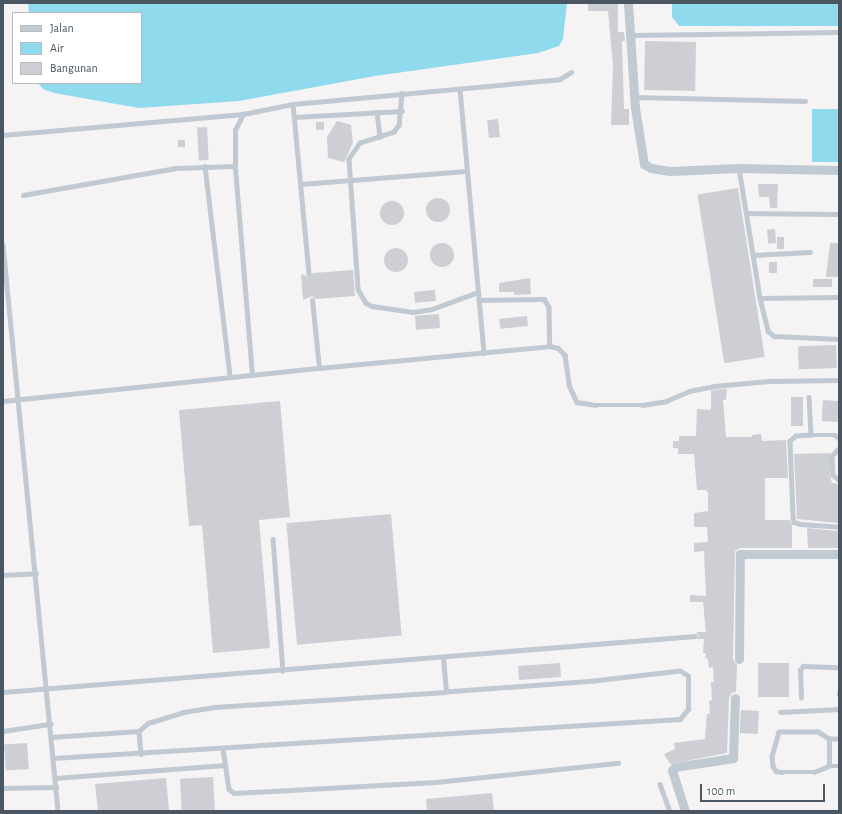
<!DOCTYPE html>
<html>
<head>
<meta charset="utf-8">
<style>
  body { margin:0 }
  #map { position:relative; width:842px; height:814px; overflow:hidden; background:#f5f3f3; font-family:"Alegreya Sans",sans-serif }
  div>[style] { position:absolute }
  .water>* { inset:0; background:#90daee; transform-origin:0 0 }
  .building>* { inset:0; background:#cdcfd5; transform-origin:0 0 }
  .round { border-radius:50% }
  .lane>* { height:4.5px; margin:-2.25px; padding:0 2.25px; transform-origin:2.25px; border-radius:2.25px; background:#c1cad2 }
  .street>* { height:9px; margin:-4.5px; padding:0 4.5px; transform-origin:4.5px; border-radius:4.5px; background:#c1cad2 }
  span { translate:-50% -50%; white-space:nowrap; text-align:center; line-height:1.15; -webkit-text-stroke:3.5px #fff; paint-order:stroke }
  .frame { position:absolute; inset:0; border:4px solid #4a5661; pointer-events:none }
  .legend { position:absolute; left:12px; top:12px; width:130px; height:72px; box-sizing:border-box; background:#fff; border:1px solid #b7bbc0; margin:0; padding:5px 7px; list-style:none; font-size:12px; color:#4a5661 }
  .legend li { display:flex; align-items:center; gap:8px; height:20px }
  .legend b { width:20px; border:1px solid #b7bbc0 }
  .scale { position:absolute; left:700px; top:784px; width:125px; height:18px; box-sizing:border-box; border:2px solid #4a5661; border-top:0; padding-left:5px; font-size:12px; line-height:14px; white-space:nowrap; color:#4a5661; -webkit-text-stroke:3px #fff; paint-order:stroke }
</style>
</head>
<body>
<div id="map">
  <div class="water">
    <div style="clip-path:polygon(28px 3px,567px 3px,563px 39px,559px 46px,538px 53px,375px 76px,239px 101px,139px 108px,54px 93px,43px 89px,38px 83px,141px 83px,141px 13px,29px 13px)"></div>
    <div style="clip-path:polygon(672px 3px,839px 3px,839px 26px,679px 26px,672px 17px)"></div>
    <div style="left:812px;top:109px;width:27px;height:53px"></div>
  </div>
  <div class="building">
    <div style="clip-path:polygon(588px 3px,618px 3px,618px 32px,624px 32px,625px 41px,622px 41px,624px 109px,629px 109px,629px 125px,611px 125px,613px 65px,608px 11px,588px 11px)"></div>
    <div style="left:645px;top:41px;width:51px;height:49px;rotate:1deg"></div>
    <div style="left:498px;top:119px;width:18px;height:11px;rotate:84deg"></div>
    <div style="clip-path:polygon(337px 121px,351px 125px,353px 143px,344px 162px,328px 158px,327px 137px)"></div>
    <div style="left:316px;top:122px;width:8px;height:8px"></div>
    <div style="left:207px;top:127px;width:33px;height:10px;rotate:87deg"></div>
    <div style="left:178px;top:140px;width:7px;height:7px"></div>
    <div style="clip-path:polygon(758px 184px,778px 184px,777px 208px,770px 208px,769px 197px,759px 197px)"></div>
    <div style="left:738px;top:188px;width:171px;height:41px;rotate:81deg"></div>
    <div class="round" style="left:426px;top:198px;width:24px;height:24px"></div>
    <div class="round" style="left:380px;top:201px;width:24px;height:24px"></div>
    <div style="left:775px;top:229px;width:14px;height:8px;rotate:86deg"></div>
    <div style="left:777px;top:237px;width:7px;height:12px"></div>
    <div class="round" style="left:430px;top:243px;width:24px;height:24px"></div>
    <div style="clip-path:polygon(830px 243px,839px 243px,839px 277px,826px 277px)"></div>
    <div class="round" style="left:384px;top:248px;width:24px;height:24px"></div>
    <div style="left:769px;top:262px;width:8px;height:11px"></div>
    <div style="clip-path:polygon(353px 270px,355px 296px,316px 299px,312px 296px,303px 300px,301px 274px,309px 277px,313px 273px)"></div>
    <div style="clip-path:polygon(530px 278px,531px 294px,514px 295px,514px 292px,499px 292px,499px 283px)"></div>
    <div style="left:813px;top:279px;width:19px;height:8px"></div>
    <div style="left:435px;top:290px;width:11px;height:21px;rotate:85deg"></div>
    <div style="left:439px;top:314px;width:14px;height:24px;rotate:86deg"></div>
    <div style="left:527px;top:316px;width:10px;height:28px;rotate:84deg"></div>
    <div style="left:836px;top:345px;width:23px;height:38px;rotate:88deg"></div>
    <div style="clip-path:polygon(723px 389px,727px 389px,726px 400px,723px 400px,726px 437px,752px 437px,752px 435px,761px 434px,762px 441px,786px 440px,788px 478px,765px 478px,765px 520px,790px 520px,792px 525px,792px 548px,740px 548px,735px 551px,733px 659px,737px 665px,736px 692px,732px 693px,729px 698px,727px 753px,670px 764px,664px 754px,675px 749px,674px 743px,705px 739px,707px 714px,710px 714px,709px 701px,712px 700px,711px 682px,714px 682px,713px 667px,709px 668px,708px 659px,705px 658px,706px 653px,703px 653px,704px 639px,696px 639px,699px 636px,696px 632px,706px 632px,703px 602px,690px 602px,690px 595px,706px 596px,704px 551px,694px 552px,694px 543px,708px 542px,707px 527px,694px 527px,694px 513px,708px 511px,708px 493px,706px 490px,697px 490px,694px 454px,678px 454px,678px 448px,673px 448px,673px 441px,679px 441px,679px 436px,696px 436px,697px 409px,711px 410px,711px 390px)"></div>
    <div style="left:791px;top:397px;width:12px;height:29px"></div>
    <div style="left:823px;top:400px;width:16px;height:21px;rotate:4deg"></div>
    <div style="clip-path:polygon(280px 401px,290px 517px,259px 520px,270px 648px,213px 653px,202px 525px,189px 526px,179px 410px)"></div>
    <div style="clip-path:polygon(830px 453px,830px 476px,832px 483px,839px 484px,838px 523px,797px 519px,794px 454px)"></div>
    <div style="left:391px;top:514px;width:122px;height:105px;rotate:85deg"></div>
    <div style="clip-path:polygon(807px 528px,838px 531px,839px 548px,808px 548px)"></div>
    <div style="left:560px;top:663px;width:14px;height:42px;rotate:86deg"></div>
    <div style="left:758px;top:663px;width:31px;height:34px"></div>
    <div style="left:741px;top:710px;width:18px;height:23px;rotate:3deg"></div>
    <div style="left:27px;top:743px;width:26px;height:23px;rotate:86deg"></div>
    <div style="left:213px;top:777px;width:33px;height:33px;rotate:87deg"></div>
    <div style="clip-path:polygon(166px 778px,169px 811px,98px 811px,95px 784px)"></div>
    <div style="clip-path:polygon(492px 793px,494px 811px,427px 811px,426px 799px)"></div>
  </div>
  <div class="lane">
    <div style="left:630px;top:35px;width:208px;rotate:-0.8deg"></div>
    <div style="left:460px;top:89px;width:265px;rotate:84.8deg"></div>
    <div style="left:402px;top:93px;width:32px;rotate:95deg"></div>
    <div style="left:399px;top:125px;width:9px;rotate:126deg"></div>
    <div style="left:394px;top:132px;width:36px;rotate:162deg"></div>
    <div style="left:360px;top:143px;width:19px;rotate:125deg"></div>
    <div style="left:349px;top:159px;width:130px;rotate:86deg"></div>
    <div style="left:358px;top:289px;width:16px;rotate:60deg"></div>
    <div style="left:366px;top:303px;width:7px;rotate:27deg"></div>
    <div style="left:372px;top:306px;width:41px;rotate:8.3deg"></div>
    <div style="left:413px;top:312px;width:19px;rotate:-9deg"></div>
    <div style="left:432px;top:309px;width:49px;rotate:-20.3deg"></div>
    <div style="left:634px;top:97px;width:171px;rotate:1.3deg"></div>
    <div style="left:293px;top:104px;width:170px;rotate:84.6deg"></div>
    <div style="left:377px;top:112px;width:25px;rotate:83deg"></div>
    <div style="left:294px;top:117px;width:108px;rotate:-3.2deg"></div>
    <div style="left:3px;top:135px;width:241px;rotate:-5deg"></div>
    <div style="left:205px;top:166px;width:212px;rotate:83.2deg"></div>
    <div style="left:739px;top:168px;width:132px;rotate:80.8deg"></div>
    <div style="left:760px;top:298px;width:34px;rotate:76deg"></div>
    <div style="left:768px;top:331px;width:8px;rotate:40deg"></div>
    <div style="left:774px;top:336px;width:65px;rotate:2.6deg"></div>
    <div style="left:301px;top:184px;width:166px;rotate:-4.5deg"></div>
    <div style="left:23px;top:195px;width:155px;rotate:-10deg"></div>
    <div style="left:176px;top:168px;width:59px;rotate:-1.9deg"></div>
    <div style="left:747px;top:213px;width:92px;rotate:0.6deg"></div>
    <div style="left:3px;top:245px;width:569px;rotate:84.45deg"></div>
    <div style="left:753px;top:255px;width:57px;rotate:-3deg"></div>
    <div style="left:760px;top:298px;width:79px;rotate:-0.7deg"></div>
    <div style="left:479px;top:300px;width:65px;rotate:-0.9deg"></div>
    <div style="left:544px;top:299px;width:9px;rotate:58deg"></div>
    <div style="left:549px;top:307px;width:39px;rotate:89deg"></div>
    <div style="left:319px;top:368px;width:232px;rotate:-5.4deg"></div>
    <div style="left:550px;top:346px;width:8px;rotate:14deg"></div>
    <div style="left:558px;top:348px;width:10px;rotate:45deg"></div>
    <div style="left:565px;top:355px;width:30px;rotate:82deg"></div>
    <div style="left:569px;top:385px;width:19px;rotate:65deg"></div>
    <div style="left:577px;top:402px;width:18px;rotate:9deg"></div>
    <div style="left:595px;top:405px;width:47px"></div>
    <div style="left:642px;top:405px;width:24px;rotate:-9deg"></div>
    <div style="left:666px;top:401px;width:25px;rotate:-23deg"></div>
    <div style="left:689px;top:391px;width:25px;rotate:-11deg"></div>
    <div style="left:714px;top:386px;width:56px;rotate:-5.1deg"></div>
    <div style="left:770px;top:381px;width:69px;rotate:-0.8deg"></div>
    <div style="left:252px;top:375px;width:210px;rotate:-94.7deg"></div>
    <div style="left:235px;top:166px;width:36px;rotate:-90deg"></div>
    <div style="left:235px;top:130px;width:18px;rotate:-63deg"></div>
    <div style="left:243px;top:114px;width:51px;rotate:-11.3deg"></div>
    <div style="left:293px;top:104px;width:268px;rotate:-5.3deg"></div>
    <div style="left:560px;top:79px;width:13px;rotate:-32deg"></div>
    <div style="left:809px;top:397px;width:38px;rotate:87deg"></div>
    <div style="left:811px;top:435px;width:24px"></div>
    <div style="left:835px;top:435px;width:5px;rotate:37deg"></div>
    <div style="left:3px;top:401px;width:318px;rotate:-6deg"></div>
    <div style="left:319px;top:368px;width:68px;rotate:-95.9deg"></div>
    <div style="left:811px;top:435px;width:15px;rotate:176deg"></div>
    <div style="left:796px;top:436px;width:8px;rotate:140deg"></div>
    <div style="left:790px;top:441px;width:76px;rotate:87.7deg"></div>
    <div style="left:793px;top:517px;width:5px;rotate:79deg"></div>
    <div style="left:794px;top:522px;width:6px;rotate:18deg"></div>
    <div style="left:800px;top:524px;width:39px;rotate:4deg"></div>
    <div style="left:839px;top:449px;width:10px;rotate:135deg"></div>
    <div style="left:832px;top:456px;width:19px;rotate:87deg"></div>
    <div style="left:833px;top:475px;width:8px;rotate:40deg"></div>
    <div style="left:273px;top:539px;width:132px;rotate:85.7deg"></div>
    <div style="left:3px;top:575px;width:33px;rotate:-3deg"></div>
    <div style="left:3px;top:692px;width:694px;rotate:-4.63deg"></div>
    <div style="left:839px;top:695px;width:2px;rotate:-90deg"></div>
    <div style="left:801px;top:698px;width:28px;rotate:-92deg"></div>
    <div style="left:800px;top:670px;width:5px;rotate:-53deg"></div>
    <div style="left:803px;top:666px;width:36px;rotate:2deg"></div>
    <div style="left:780px;top:712px;width:59px;rotate:-2.9deg"></div>
    <div style="left:3px;top:731px;width:48px;rotate:-8.5deg"></div>
    <div style="left:139px;top:731px;width:23px;rotate:85deg"></div>
    <div style="left:51px;top:737px;width:88px;rotate:-3.9deg"></div>
    <div style="left:139px;top:731px;width:12px;rotate:-42deg"></div>
    <div style="left:148px;top:723px;width:37px;rotate:-17deg"></div>
    <div style="left:183px;top:712px;width:32px;rotate:-9deg"></div>
    <div style="left:215px;top:707px;width:231px;rotate:-3.7deg"></div>
    <div style="left:446px;top:692px;width:35px;rotate:-95deg"></div>
    <div style="left:839px;top:739px;width:10px;rotate:180deg"></div>
    <div style="left:829px;top:739px;width:13px;rotate:-148deg"></div>
    <div style="left:818px;top:732px;width:39px;rotate:180deg"></div>
    <div style="left:779px;top:732px;width:25px;rotate:106deg"></div>
    <div style="left:772px;top:756px;width:10px;rotate:84deg"></div>
    <div style="left:773px;top:766px;width:6px;rotate:59deg"></div>
    <div style="left:776px;top:771px;width:6px;rotate:9deg"></div>
    <div style="left:782px;top:772px;width:32px"></div>
    <div style="left:814px;top:772px;width:16px;rotate:-22deg"></div>
    <div style="left:829px;top:766px;width:10px"></div>
    <div style="left:223px;top:749px;width:40px;rotate:81.5deg"></div>
    <div style="left:229px;top:789px;width:6px;rotate:39deg"></div>
    <div style="left:234px;top:793px;width:202px;rotate:-3.1deg"></div>
    <div style="left:436px;top:782px;width:183px;rotate:-6deg"></div>
    <div style="left:53px;top:758px;width:628px;rotate:-3.56deg"></div>
    <div style="left:680px;top:719px;width:13px;rotate:-51deg"></div>
    <div style="left:688px;top:709px;width:33px;rotate:-90deg"></div>
    <div style="left:688px;top:676px;width:9px;rotate:-148deg"></div>
    <div style="left:680px;top:671px;width:86px;rotate:173.3deg"></div>
    <div style="left:595px;top:681px;width:149px;rotate:175.8deg"></div>
    <div style="left:829px;top:766px;width:27px;rotate:-90deg"></div>
    <div style="left:55px;top:778px;width:170px;rotate:-4.4deg"></div>
    <div style="left:660px;top:784px;width:29px;rotate:70deg"></div>
    <div style="left:3px;top:788px;width:53px;rotate:-1.1deg"></div>
  </div>
  <div class="street">
    <div style="left:628px;top:3px;width:105px;rotate:86.2deg"></div>
    <div style="left:635px;top:108px;width:57px;rotate:80.9deg"></div>
    <div style="left:644px;top:164px;width:8px;rotate:30deg"></div>
    <div style="left:651px;top:168px;width:19px;rotate:9deg"></div>
    <div style="left:670px;top:171px;width:69px;rotate:-2.5deg"></div>
    <div style="left:739px;top:168px;width:100px;rotate:1.1deg"></div>
    <div style="left:739px;top:659px;width:105px;rotate:-89.5deg"></div>
    <div style="left:740px;top:554px;width:99px"></div>
    <div style="left:685px;top:811px;width:43px;rotate:-107.6deg"></div>
    <div style="left:672px;top:770px;width:4px;rotate:-45deg"></div>
    <div style="left:675px;top:767px;width:59px;rotate:-8.8deg"></div>
    <div style="left:733px;top:758px;width:60px;rotate:-88.1deg"></div>
  </div>
  <div class="frame"></div>
  <ul class="legend">
  <li><b style="height:5px;background:#c1cad2"></b>Jalan</li>
  <li><b style="height:11px;background:#90daee"></b>Air</li>
  <li><b style="height:11px;background:#cdcfd5"></b>Bangunan</li>
  </ul>
  <div class="scale">100 m</div>
</div>
</body>
</html>
